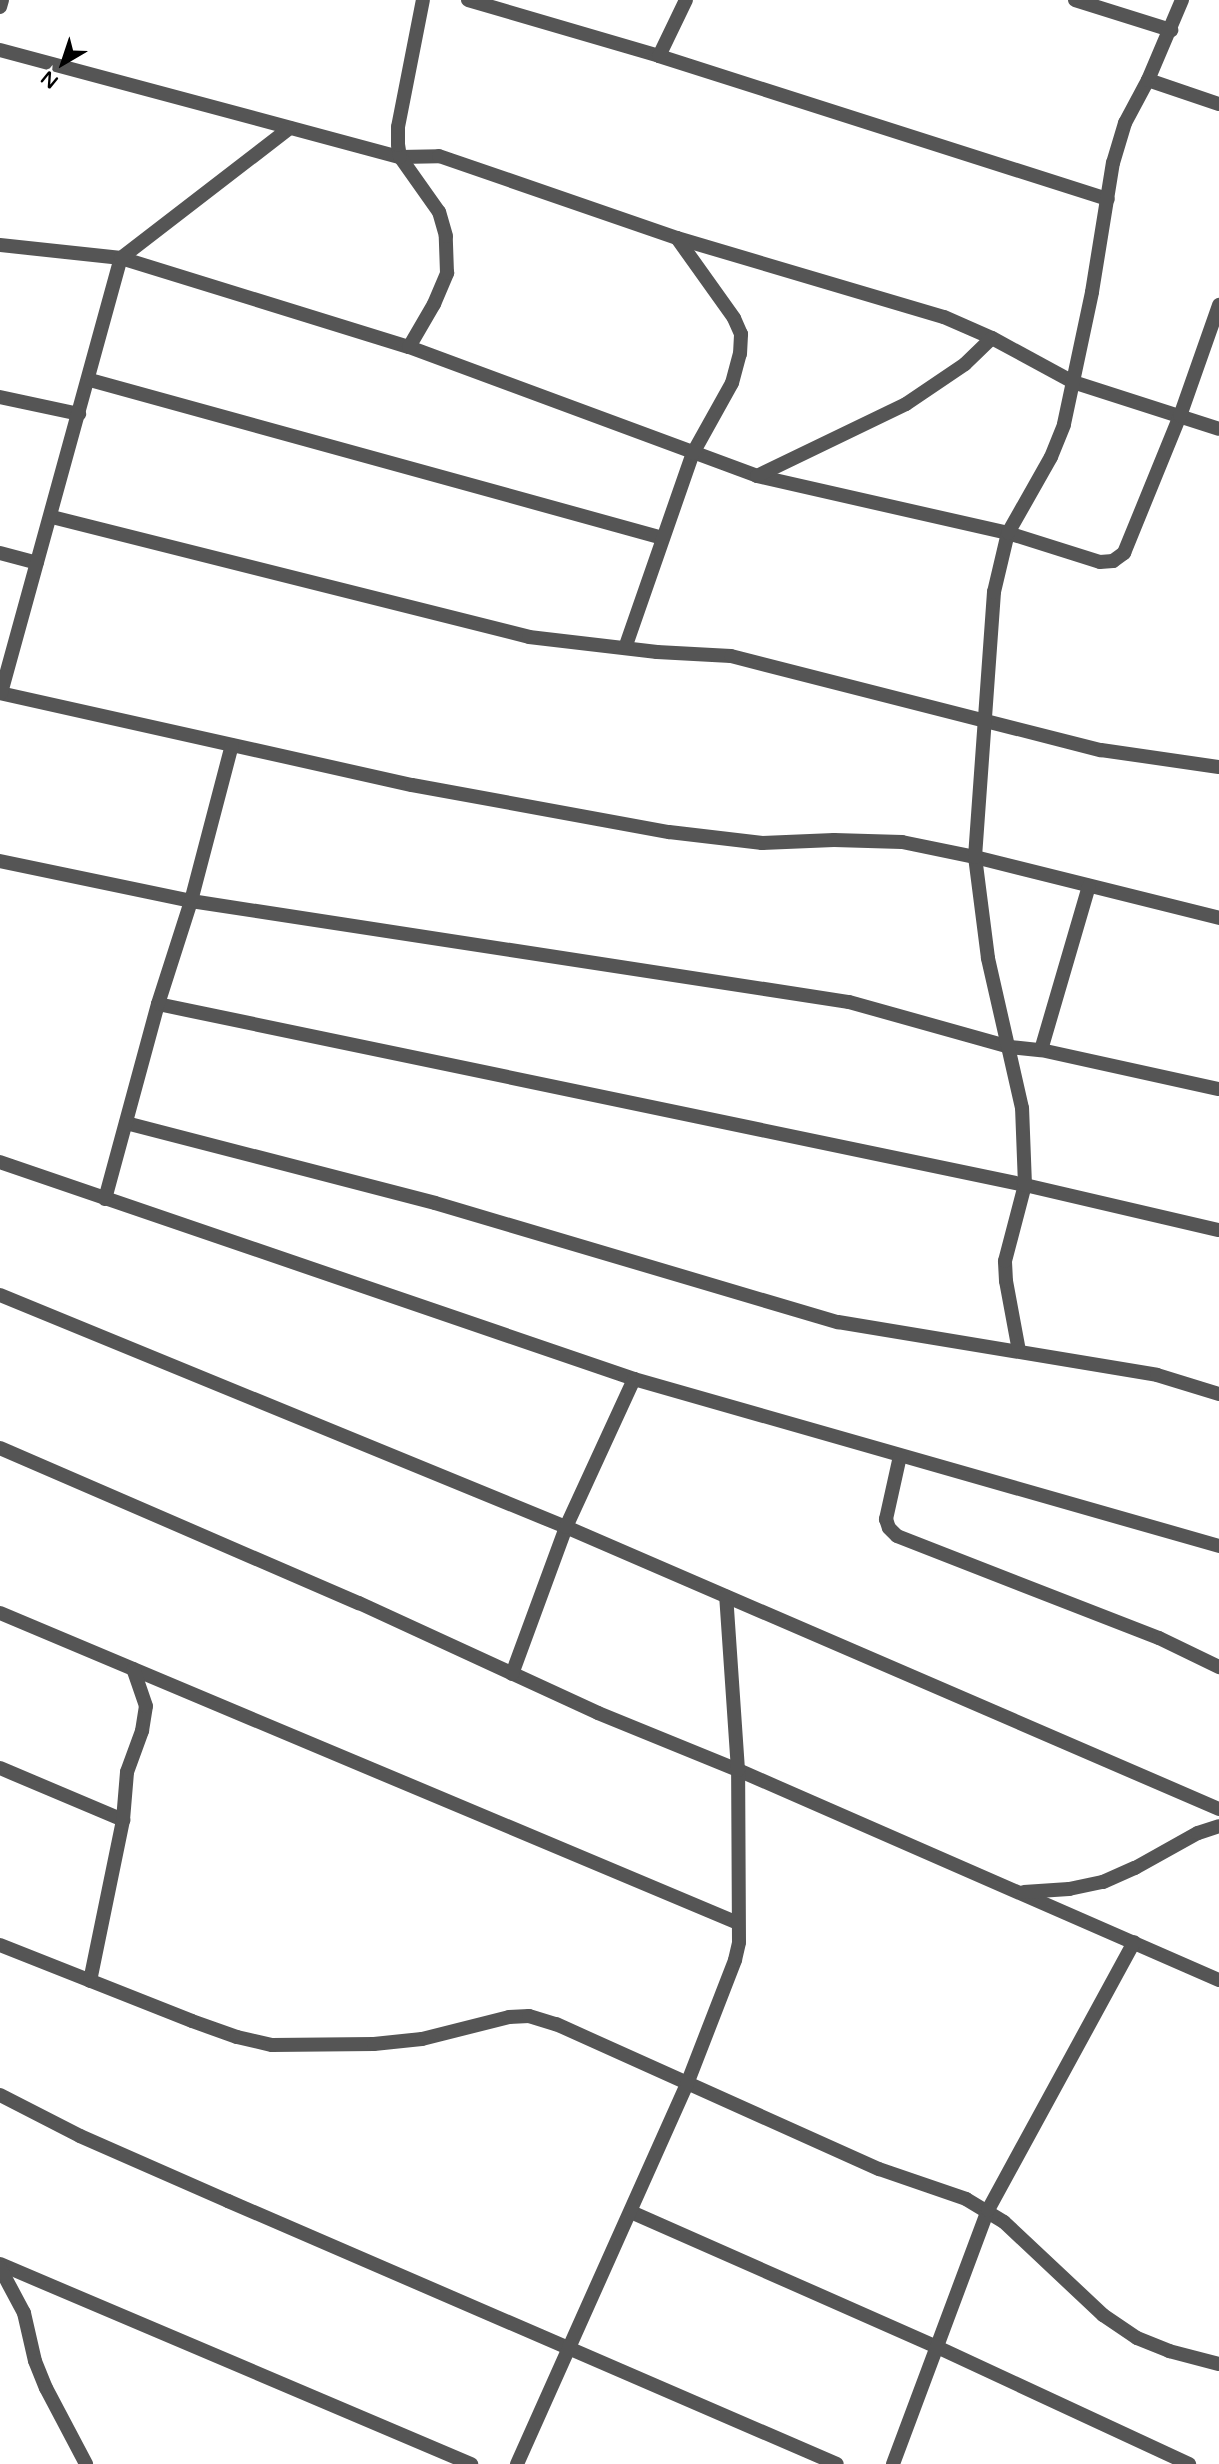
<!DOCTYPE html>
<html>
<head>
<meta charset="utf-8">
<style>
  body { margin:0 }
  #map { position:relative; width:1219px; height:2464px; overflow:hidden; background:#fff; font-family:"Varela Round",sans-serif }
  div>[style] { position:absolute }
  .street>* { height:14px; margin:-7px; padding:0 7px; transform-origin:7px; border-radius:7px; background:#555 }
  span { translate:-50% -50%; white-space:nowrap; text-align:center; line-height:1.15; -webkit-text-stroke:5px #fff; paint-order:stroke }
  .north { position:absolute; left:28px; top:28px; width:70px; height:70px; -webkit-text-stroke:5px #fff; paint-order:stroke; rotate:219deg; font-size:19px; font-weight:700; line-height:28px; text-align:center; color:#000 }
  .north::after { content:''; display:block; margin:auto; width:24px; height:32px; background:#000; clip-path:polygon(50% 0,100% 100%,50% 72%,0 100%) }
</style>
</head>
<body>
<div id="map">
  <div class="street">
    <div style="left:468px;top:0;width:199px;rotate:16.3deg"></div>
    <div style="left:659px;top:56px;width:471px;rotate:17.7deg"></div>
    <div style="left:1075px;top:0;width:101px;rotate:17.4deg"></div>
    <div style="left:0;top:7px;width:7px;rotate:-74deg"></div>
    <div style="left:0;top:50px;width:414px;rotate:15deg"></div>
    <div style="left:400px;top:157px;width:39px;rotate:-1deg"></div>
    <div style="left:439px;top:156px;width:252px;rotate:19deg"></div>
    <div style="left:677px;top:238px;width:278px;rotate:16.5deg"></div>
    <div style="left:944px;top:317px;width:52px;rotate:23.6deg"></div>
    <div style="left:992px;top:338px;width:92px;rotate:28.5deg"></div>
    <div style="left:1073px;top:382px;width:153px;rotate:17.8deg"></div>
    <div style="left:659px;top:56px;width:62px;rotate:-64.3deg"></div>
    <div style="left:1148px;top:80px;width:75px;rotate:18.7deg"></div>
    <div style="left:0;top:245px;width:122px;rotate:6.1deg"></div>
    <div style="left:121px;top:258px;width:301px;rotate:17.2deg"></div>
    <div style="left:409px;top:347px;width:371px;rotate:20.3deg"></div>
    <div style="left:757px;top:476px;width:257px;rotate:12.8deg"></div>
    <div style="left:1008px;top:533px;width:96px;rotate:17.5deg"></div>
    <div style="left:1100px;top:562px;width:13px;rotate:-4deg"></div>
    <div style="left:1113px;top:561px;width:14px;rotate:-36deg"></div>
    <div style="left:1124px;top:553px;width:148px;rotate:-67.8deg"></div>
    <div style="left:1180px;top:416px;width:118px;rotate:-70.6deg"></div>
    <div style="left:409px;top:347px;width:50px;rotate:-59.8deg"></div>
    <div style="left:434px;top:304px;width:34px;rotate:-67deg"></div>
    <div style="left:447px;top:273px;width:37px;rotate:-92deg"></div>
    <div style="left:446px;top:236px;width:25px;rotate:-106deg"></div>
    <div style="left:439px;top:212px;width:67px;rotate:-125.3deg"></div>
    <div style="left:400px;top:157px;width:12px;rotate:-99deg"></div>
    <div style="left:398px;top:145px;width:18px;rotate:-90deg"></div>
    <div style="left:398px;top:127px;width:129px;rotate:-78.9deg"></div>
    <div style="left:90px;top:380px;width:594px;rotate:15.42deg"></div>
    <div style="left:0;top:397px;width:81px;rotate:12.1deg"></div>
    <div style="left:757px;top:476px;width:165px;rotate:-25.8deg"></div>
    <div style="left:906px;top:404px;width:71px;rotate:-34.1deg"></div>
    <div style="left:965px;top:364px;width:37px;rotate:-44deg"></div>
    <div style="left:52px;top:517px;width:492px;rotate:14.1deg"></div>
    <div style="left:529px;top:637px;width:129px;rotate:6.7deg"></div>
    <div style="left:657px;top:652px;width:74px;rotate:3.1deg"></div>
    <div style="left:731px;top:656px;width:382px;rotate:14.3deg"></div>
    <div style="left:1101px;top:750px;width:119px;rotate:8.2deg"></div>
    <div style="left:0;top:553px;width:38px;rotate:15deg"></div>
    <div style="left:625px;top:648px;width:207px;rotate:-70.8deg"></div>
    <div style="left:693px;top:453px;width:80px;rotate:-60.9deg"></div>
    <div style="left:732px;top:383px;width:30px;rotate:-75deg"></div>
    <div style="left:740px;top:354px;width:20px;rotate:-87deg"></div>
    <div style="left:741px;top:334px;width:17px;rotate:-114deg"></div>
    <div style="left:734px;top:318px;width:98px;rotate:-125.5deg"></div>
    <div style="left:0;top:693px;width:422px;rotate:12.6deg"></div>
    <div style="left:412px;top:785px;width:261px;rotate:10.4deg"></div>
    <div style="left:669px;top:832px;width:94px;rotate:6.7deg"></div>
    <div style="left:762px;top:843px;width:72px;rotate:-2.4deg"></div>
    <div style="left:834px;top:840px;width:68px;rotate:1.7deg"></div>
    <div style="left:902px;top:842px;width:75px;rotate:11.6deg"></div>
    <div style="left:975px;top:857px;width:252px;rotate:14deg"></div>
    <div style="left:1px;top:693px;width:451px;rotate:-74.6deg"></div>
    <div style="left:121px;top:258px;width:213px;rotate:-37.6deg"></div>
    <div style="left:0;top:861px;width:195px;rotate:11.8deg"></div>
    <div style="left:191px;top:901px;width:666px;rotate:8.73deg"></div>
    <div style="left:849px;top:1002px;width:167px;rotate:15.6deg"></div>
    <div style="left:1010px;top:1047px;width:31px;rotate:6deg"></div>
    <div style="left:1041px;top:1050px;width:182px;rotate:12.4deg"></div>
    <div style="left:158px;top:1004px;width:886px;rotate:11.79deg"></div>
    <div style="left:1025px;top:1185px;width:199px;rotate:13.1deg"></div>
    <div style="left:1041px;top:1050px;width:171px;rotate:-73.7deg"></div>
    <div style="left:126px;top:1123px;width:319px;rotate:14.5deg"></div>
    <div style="left:435px;top:1203px;width:420px;rotate:16.5deg"></div>
    <div style="left:838px;top:1322px;width:323px;rotate:9.4deg"></div>
    <div style="left:1157px;top:1375px;width:65px;rotate:17deg"></div>
    <div style="left:0;top:1162px;width:670px;rotate:18.89deg"></div>
    <div style="left:634px;top:1379px;width:608px;rotate:15.93deg"></div>
    <div style="left:105px;top:1199px;width:202px;rotate:-74.8deg"></div>
    <div style="left:158px;top:1004px;width:108px;rotate:-72.2deg"></div>
    <div style="left:191px;top:901px;width:161px;rotate:-75.3deg"></div>
    <div style="left:0;top:1295px;width:612px;rotate:22.29deg"></div>
    <div style="left:566px;top:1527px;width:711px;rotate:23.36deg"></div>
    <div style="left:1019px;top:1351px;width:71px;rotate:-100.5deg"></div>
    <div style="left:1006px;top:1281px;width:20px;rotate:-93deg"></div>
    <div style="left:1005px;top:1261px;width:79px;rotate:-75.3deg"></div>
    <div style="left:1025px;top:1185px;width:77px;rotate:-92.2deg"></div>
    <div style="left:1022px;top:1108px;width:154px;rotate:-102.8deg"></div>
    <div style="left:988px;top:958px;width:102px;rotate:-97.3deg"></div>
    <div style="left:975px;top:857px;width:266px;rotate:-85.9deg"></div>
    <div style="left:994px;top:592px;width:61px;rotate:-76.7deg"></div>
    <div style="left:1008px;top:533px;width:87px;rotate:-60.5deg"></div>
    <div style="left:1051px;top:457px;width:35px;rotate:-68deg"></div>
    <div style="left:1064px;top:424px;width:135px;rotate:-78deg"></div>
    <div style="left:1092px;top:292px;width:131px;rotate:-80.8deg"></div>
    <div style="left:1113px;top:163px;width:42px;rotate:-73.3deg"></div>
    <div style="left:1125px;top:123px;width:49px;rotate:-61.9deg"></div>
    <div style="left:1148px;top:80px;width:87px;rotate:-67deg"></div>
    <div style="left:0;top:1448px;width:391px;rotate:23.4deg"></div>
    <div style="left:359px;top:1603px;width:263px;rotate:24.7deg"></div>
    <div style="left:598px;top:1713px;width:151px;rotate:22.2deg"></div>
    <div style="left:738px;top:1770px;width:525px;rotate:23.59deg"></div>
    <div style="left:900px;top:1456px;width:65px;rotate:102.5deg"></div>
    <div style="left:886px;top:1519px;width:9px;rotate:72deg"></div>
    <div style="left:889px;top:1528px;width:11px;rotate:45deg"></div>
    <div style="left:897px;top:1536px;width:281px;rotate:21.3deg"></div>
    <div style="left:1159px;top:1638px;width:67px;rotate:25.8deg"></div>
    <div style="left:0;top:1613px;width:800px;rotate:22.79deg"></div>
    <div style="left:512px;top:1674px;width:157px;rotate:-69.8deg"></div>
    <div style="left:566px;top:1527px;width:163px;rotate:-65.3deg"></div>
    <div style="left:0;top:1768px;width:134px;rotate:22.9deg"></div>
    <div style="left:1024px;top:1892px;width:45px;rotate:-3.8deg"></div>
    <div style="left:1069px;top:1889px;width:35px;rotate:-12deg"></div>
    <div style="left:1103px;top:1882px;width:35px;rotate:-24deg"></div>
    <div style="left:1135px;top:1868px;width:72px;rotate:-29.1deg"></div>
    <div style="left:1198px;top:1833px;width:22px;rotate:-18deg"></div>
    <div style="left:0;top:1945px;width:206px;rotate:21.6deg"></div>
    <div style="left:192px;top:2021px;width:48px;rotate:19.6deg"></div>
    <div style="left:237px;top:2037px;width:36px;rotate:13deg"></div>
    <div style="left:272px;top:2045px;width:102px;rotate:-0.6deg"></div>
    <div style="left:374px;top:2044px;width:48px;rotate:-5.9deg"></div>
    <div style="left:422px;top:2039px;width:90px;rotate:-14.2deg"></div>
    <div style="left:509px;top:2017px;width:20px;rotate:-3deg"></div>
    <div style="left:529px;top:2016px;width:28px;rotate:17deg"></div>
    <div style="left:556px;top:2024px;width:354px;rotate:24.2deg"></div>
    <div style="left:879px;top:2169px;width:92px;rotate:19deg"></div>
    <div style="left:966px;top:2199px;width:44px;rotate:31.2deg"></div>
    <div style="left:1004px;top:2222px;width:136px;rotate:43.2deg"></div>
    <div style="left:1103px;top:2315px;width:41px;rotate:34.1deg"></div>
    <div style="left:1137px;top:2338px;width:35px;rotate:22deg"></div>
    <div style="left:1169px;top:2351px;width:52px;rotate:14.6deg"></div>
    <div style="left:90px;top:1981px;width:164px;rotate:-78.4deg"></div>
    <div style="left:123px;top:1820px;width:48px;rotate:-85.2deg"></div>
    <div style="left:127px;top:1772px;width:44px;rotate:-69.9deg"></div>
    <div style="left:142px;top:1731px;width:25px;rotate:-81deg"></div>
    <div style="left:146px;top:1706px;width:39px;rotate:-109deg"></div>
    <div style="left:0;top:2095px;width:90px;rotate:27.1deg"></div>
    <div style="left:80px;top:2136px;width:162px;rotate:23.7deg"></div>
    <div style="left:228px;top:2201px;width:663px;rotate:23.36deg"></div>
    <div style="left:631px;top:2212px;width:334px;rotate:23.8deg"></div>
    <div style="left:937px;top:2347px;width:278px;rotate:24.9deg"></div>
    <div style="left:0;top:2264px;width:512px;rotate:23.01deg"></div>
    <div style="left:0;top:2268px;width:51px;rotate:61.9deg"></div>
    <div style="left:24px;top:2313px;width:49px;rotate:77.1deg"></div>
    <div style="left:35px;top:2361px;width:29px;rotate:68deg"></div>
    <div style="left:46px;top:2388px;width:86px;rotate:62.2deg"></div>
    <div style="left:517px;top:2464px;width:416px;rotate:-65.9deg"></div>
    <div style="left:687px;top:2084px;width:133px;rotate:-68.8deg"></div>
    <div style="left:735px;top:1960px;width:18px;rotate:-77deg"></div>
    <div style="left:739px;top:1942px;width:172px;rotate:-90.3deg"></div>
    <div style="left:738px;top:1770px;width:174px;rotate:-93.9deg"></div>
    <div style="left:893px;top:2464px;width:271px;rotate:-69.5deg"></div>
    <div style="left:988px;top:2210px;width:305px;rotate:-61.4deg"></div>
  </div>
  <div class="north">N</div>
</div>
</body>
</html>
